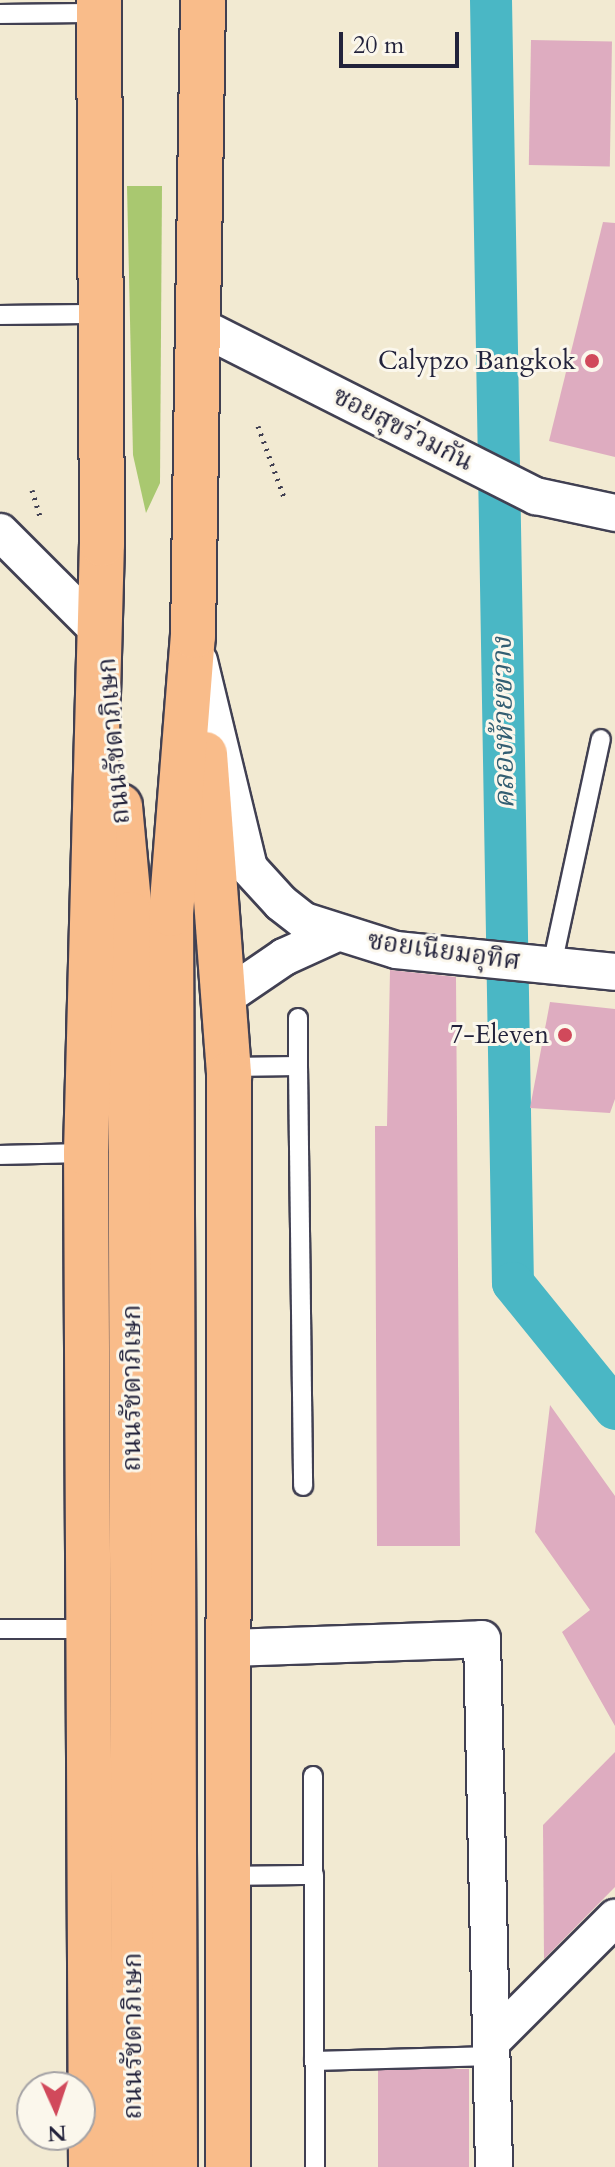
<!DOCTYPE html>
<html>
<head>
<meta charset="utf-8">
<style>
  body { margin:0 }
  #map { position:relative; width:615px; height:2167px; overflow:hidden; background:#f2ead2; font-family:Cardo,"Noto Serif Thai",serif }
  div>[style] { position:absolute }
  .green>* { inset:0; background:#a9c870 }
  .canal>* { height:42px; margin:-21px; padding:0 21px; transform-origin:21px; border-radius:21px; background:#4ab7c5 }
  .building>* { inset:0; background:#deacc0; transform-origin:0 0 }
  .path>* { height:5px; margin-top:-2.5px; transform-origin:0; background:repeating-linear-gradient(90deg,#414052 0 2px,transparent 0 8px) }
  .roads { filter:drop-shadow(2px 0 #414052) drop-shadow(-2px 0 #414052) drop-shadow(0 2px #414052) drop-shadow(0 -2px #414052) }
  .lane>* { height:18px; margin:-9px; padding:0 9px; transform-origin:9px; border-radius:9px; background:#fff }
  .street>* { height:36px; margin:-18px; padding:0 18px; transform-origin:18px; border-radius:18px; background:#fff }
  .primary>* { height:44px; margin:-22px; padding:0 22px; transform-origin:22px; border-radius:22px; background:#f9bc8a }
  .dots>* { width:22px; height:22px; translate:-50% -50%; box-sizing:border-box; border:4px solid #fbf7ec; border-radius:50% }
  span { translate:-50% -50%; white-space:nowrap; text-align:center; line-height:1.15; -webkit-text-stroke:6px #fbf7ec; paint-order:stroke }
  .poi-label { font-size:26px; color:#22223b }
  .right { translate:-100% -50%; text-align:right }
  .street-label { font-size:26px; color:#22223b }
  .water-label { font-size:28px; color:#325e72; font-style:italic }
  .north { position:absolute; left:16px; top:2071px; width:80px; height:80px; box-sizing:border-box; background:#fbf7ec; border:2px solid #a4a2a5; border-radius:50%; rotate:177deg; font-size:22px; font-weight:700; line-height:32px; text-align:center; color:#22223b }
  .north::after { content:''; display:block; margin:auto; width:28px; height:36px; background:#d1495b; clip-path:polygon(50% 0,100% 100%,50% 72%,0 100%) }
  .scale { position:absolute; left:339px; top:32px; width:120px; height:36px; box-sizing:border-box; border:4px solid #22223b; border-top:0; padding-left:10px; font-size:24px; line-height:28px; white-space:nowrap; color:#22223b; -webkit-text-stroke:6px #fbf7ec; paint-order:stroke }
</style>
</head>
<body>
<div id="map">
  <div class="green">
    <div style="clip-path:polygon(127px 186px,162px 186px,160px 483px,146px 513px,133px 455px)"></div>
  </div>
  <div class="canal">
    <div style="left:491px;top:0;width:1283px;rotate:89.02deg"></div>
    <div style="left:513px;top:1283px;width:162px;rotate:51deg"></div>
  </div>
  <div class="building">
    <div style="left:531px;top:40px;width:81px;height:125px;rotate:1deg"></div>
    <div style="clip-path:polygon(603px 222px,615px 223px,615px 457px,549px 441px)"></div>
    <div style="clip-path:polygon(390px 970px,456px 977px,460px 1546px,377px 1546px,375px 1126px,387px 1126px)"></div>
    <div style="clip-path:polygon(550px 1002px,615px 1009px,615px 1099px,610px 1113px,530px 1108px)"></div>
    <div style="clip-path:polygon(550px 1405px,615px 1496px,615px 1726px,562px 1632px,590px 1610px,535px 1532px)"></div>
    <div style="clip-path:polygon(615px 1752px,615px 1887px,544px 1959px,543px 1825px)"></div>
    <div style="left:469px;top:2069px;width:98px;height:91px;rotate:90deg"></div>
  </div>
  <div class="path">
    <div style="left:258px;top:426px;width:76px;rotate:69.9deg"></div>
    <div style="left:32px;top:490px;width:27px;rotate:73deg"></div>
  </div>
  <div class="roads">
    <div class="lane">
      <div style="left:0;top:14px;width:99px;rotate:-0.6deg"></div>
      <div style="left:0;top:315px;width:101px;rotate:-0.6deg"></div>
      <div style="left:552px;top:965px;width:231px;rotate:-77.8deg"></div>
      <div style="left:298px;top:1066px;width:48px;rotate:-90deg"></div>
      <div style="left:229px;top:1067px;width:69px;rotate:-0.8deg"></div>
      <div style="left:298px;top:1066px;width:420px;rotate:89.3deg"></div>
      <div style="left:0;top:1155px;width:86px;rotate:-1.3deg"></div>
      <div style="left:0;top:1629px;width:89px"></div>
      <div style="left:313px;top:1776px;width:391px;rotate:89.7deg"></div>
      <div style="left:229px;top:1876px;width:85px;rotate:-0.7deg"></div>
      <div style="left:314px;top:2061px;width:179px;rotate:-1.6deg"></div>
    </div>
    <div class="street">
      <div style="left:197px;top:325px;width:380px;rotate:26.8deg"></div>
      <div style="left:536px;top:496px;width:81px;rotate:12.1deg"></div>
      <div style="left:0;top:532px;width:143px;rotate:45deg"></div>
      <div style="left:199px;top:661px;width:213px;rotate:76.4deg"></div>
      <div style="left:249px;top:868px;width:47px;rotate:47.6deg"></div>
      <div style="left:281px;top:903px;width:29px;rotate:38deg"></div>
      <div style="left:304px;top:921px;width:96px;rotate:17.5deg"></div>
      <div style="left:396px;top:950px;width:220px;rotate:5.7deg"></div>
      <div style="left:224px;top:998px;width:73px;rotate:-34.3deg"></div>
      <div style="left:284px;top:957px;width:56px;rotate:-24.3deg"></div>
      <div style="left:230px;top:1648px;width:252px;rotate:-2deg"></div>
      <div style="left:482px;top:1639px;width:528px;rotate:88.7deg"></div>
      <div style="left:493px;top:2040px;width:173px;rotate:-45deg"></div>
    </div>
    <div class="primary">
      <div style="left:205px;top:754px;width:322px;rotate:85.7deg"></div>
      <div style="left:229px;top:1075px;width:1092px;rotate:90.05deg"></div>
      <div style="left:120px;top:806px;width:108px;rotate:84.7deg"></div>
      <div style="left:130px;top:914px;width:1253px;rotate:89.82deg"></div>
      <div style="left:91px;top:2167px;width:1014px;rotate:-90.28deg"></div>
      <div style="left:86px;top:1153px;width:609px;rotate:-88.5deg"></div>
      <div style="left:102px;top:544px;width:544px;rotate:-90.32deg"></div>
      <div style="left:175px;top:2167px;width:1253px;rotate:-90.18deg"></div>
      <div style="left:171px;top:914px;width:279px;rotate:-85.5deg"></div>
      <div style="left:193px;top:636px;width:636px;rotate:-89.1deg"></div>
    </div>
  </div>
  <div class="dots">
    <div style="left:592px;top:361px;background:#d1495b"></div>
    <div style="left:565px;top:1035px;background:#d1495b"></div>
  </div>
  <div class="poi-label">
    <span class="right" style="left:576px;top:361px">Calypzo Bangkok</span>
    <span class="right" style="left:549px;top:1035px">7-Eleven</span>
  </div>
  <div class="street-label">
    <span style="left:403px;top:429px;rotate:27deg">ซอยสุขร่วมกัน</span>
    <span style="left:114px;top:741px;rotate:-95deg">ถนนรัชดาภิเษก</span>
    <span style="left:444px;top:951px;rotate:8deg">ซอยเนียมอุทิศ</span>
    <span style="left:132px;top:1388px;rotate:-90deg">ถนนรัชดาภิเษก</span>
    <span style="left:133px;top:2036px;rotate:-90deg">ถนนรัชดาภิเษก</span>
  </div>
  <div class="water-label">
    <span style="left:503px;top:723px;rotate:-91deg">คลองห้วยขวาง</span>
  </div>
  <div class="north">N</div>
  <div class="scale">20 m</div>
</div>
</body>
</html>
